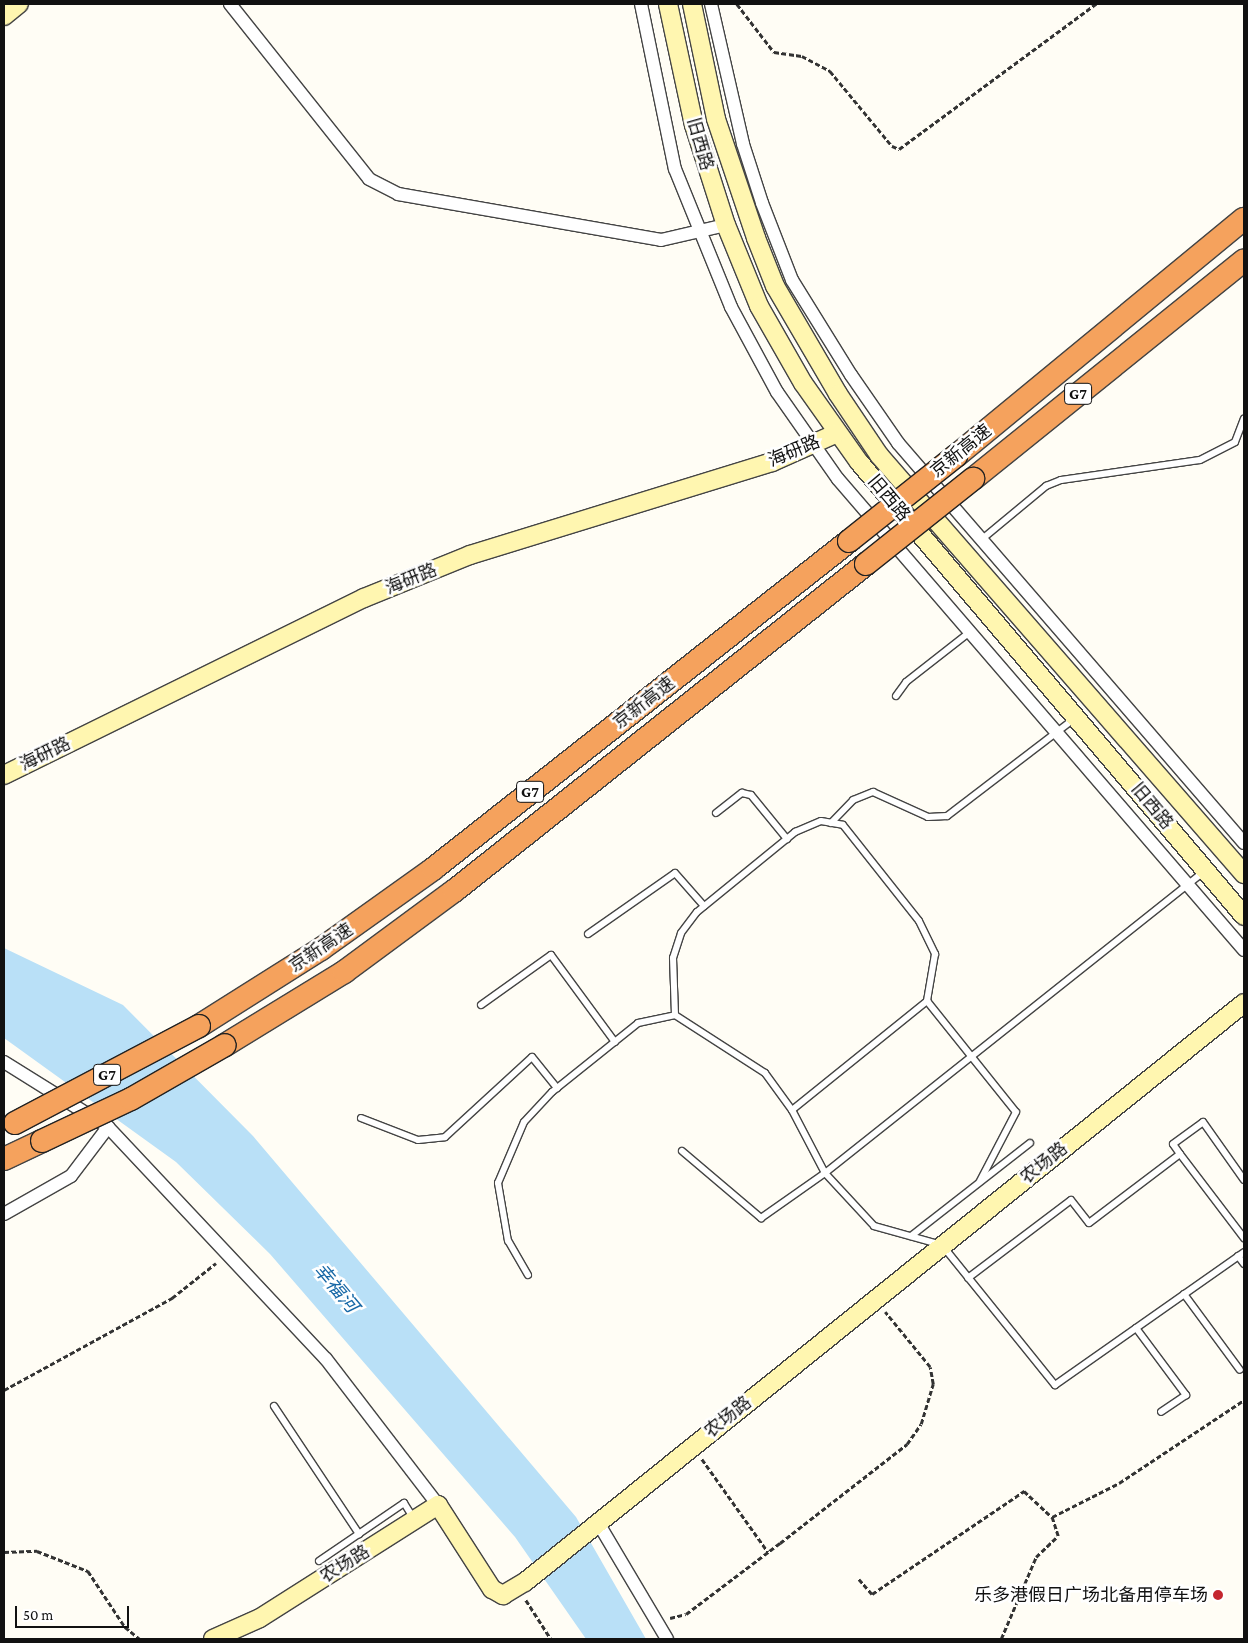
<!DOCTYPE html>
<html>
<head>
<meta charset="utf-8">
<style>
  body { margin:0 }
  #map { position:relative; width:1248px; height:1643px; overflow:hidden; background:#fffdf5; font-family:"Crimson Pro","Noto Sans SC",serif }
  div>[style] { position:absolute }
  .water>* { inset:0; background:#b9e0f7 }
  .path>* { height:2.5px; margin-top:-1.25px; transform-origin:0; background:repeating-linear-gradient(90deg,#333 0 5px,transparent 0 7.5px) }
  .roads { filter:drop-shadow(1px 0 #444) drop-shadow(-1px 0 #444) drop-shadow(0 1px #444) drop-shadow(0 -1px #444) }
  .lane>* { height:6px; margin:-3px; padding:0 3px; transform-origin:3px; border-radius:3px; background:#fff }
  .street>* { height:12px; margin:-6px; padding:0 6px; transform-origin:6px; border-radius:6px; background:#fff }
  .secondary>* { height:18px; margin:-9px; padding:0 9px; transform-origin:9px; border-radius:9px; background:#fff6b0 }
  .highway>* { height:22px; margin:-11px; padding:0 11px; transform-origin:11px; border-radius:11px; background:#f5a25d }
  .bridges { filter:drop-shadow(1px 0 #222) drop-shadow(-1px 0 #222) drop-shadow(0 1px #222) drop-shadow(0 -1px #222) }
  .highway-bridge>* { height:22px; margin:-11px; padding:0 11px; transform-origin:11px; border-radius:11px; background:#f5a25d }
  .dots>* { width:14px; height:14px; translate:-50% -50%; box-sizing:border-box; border:2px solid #fff; border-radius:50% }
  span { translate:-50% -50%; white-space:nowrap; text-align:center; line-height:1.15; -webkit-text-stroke:5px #fff; paint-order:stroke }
  .shield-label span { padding:1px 4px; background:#fff; border:1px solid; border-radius:4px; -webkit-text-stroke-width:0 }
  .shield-label { font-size:16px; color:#111; font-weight:700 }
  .street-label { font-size:18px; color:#111 }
  .poi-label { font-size:18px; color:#111 }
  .right { translate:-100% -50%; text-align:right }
  .water-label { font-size:19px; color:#1768a6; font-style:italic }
  .frame { position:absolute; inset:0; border:5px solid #111; pointer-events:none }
  .scale { position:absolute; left:15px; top:1606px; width:114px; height:22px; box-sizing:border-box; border:2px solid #111; border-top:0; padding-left:6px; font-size:15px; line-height:18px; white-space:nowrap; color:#111; -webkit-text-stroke:4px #fff; paint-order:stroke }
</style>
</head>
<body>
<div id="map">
  <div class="water">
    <div style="clip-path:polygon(4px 948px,123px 1005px,253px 1136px,576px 1517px,646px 1639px,586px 1639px,515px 1537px,270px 1254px,176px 1162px,4px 1038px)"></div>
  </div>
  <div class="path">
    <div style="left:737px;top:4px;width:61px;rotate:52.4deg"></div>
    <div style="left:774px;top:52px;width:28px;rotate:8deg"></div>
    <div style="left:802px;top:56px;width:32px;rotate:28deg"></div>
    <div style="left:830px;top:71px;width:97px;rotate:50.4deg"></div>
    <div style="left:892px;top:146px;width:8px;rotate:23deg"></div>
    <div style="left:899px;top:149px;width:245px;rotate:-36.4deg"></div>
    <div style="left:4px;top:1390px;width:192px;rotate:-28.7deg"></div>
    <div style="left:172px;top:1298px;width:56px;rotate:-38.5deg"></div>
    <div style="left:702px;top:1459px;width:114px;rotate:54.6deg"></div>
    <div style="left:4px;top:1552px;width:33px;rotate:-2deg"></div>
    <div style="left:37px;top:1551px;width:55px;rotate:21.4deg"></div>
    <div style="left:88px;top:1571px;width:67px;rotate:56.5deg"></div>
    <div style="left:125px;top:1627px;width:19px;rotate:39deg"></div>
    <div style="left:859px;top:1579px;width:20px;rotate:49deg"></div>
    <div style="left:872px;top:1594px;width:184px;rotate:-34.1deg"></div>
    <div style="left:1024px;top:1491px;width:38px;rotate:43deg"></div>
    <div style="left:1052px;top:1517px;width:75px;rotate:-26.9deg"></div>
    <div style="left:1119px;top:1483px;width:150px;rotate:-33.6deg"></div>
    <div style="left:526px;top:1600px;width:46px;rotate:57.3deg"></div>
    <div style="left:670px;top:1618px;width:16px;rotate:-14deg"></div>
    <div style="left:686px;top:1614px;width:118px;rotate:-37.1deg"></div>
    <div style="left:780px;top:1543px;width:161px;rotate:-37.9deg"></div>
    <div style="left:907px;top:1444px;width:24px;rotate:-55deg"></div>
    <div style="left:921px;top:1424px;width:42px;rotate:-73.3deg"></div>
    <div style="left:933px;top:1384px;width:17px;rotate:-100deg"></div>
    <div style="left:930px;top:1367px;width:71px;rotate:-129.3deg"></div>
    <div style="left:1001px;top:1639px;width:89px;rotate:-66.9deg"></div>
    <div style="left:1036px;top:1557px;width:30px;rotate:-44deg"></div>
    <div style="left:1058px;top:1536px;width:20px;rotate:-108deg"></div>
  </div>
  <div class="roads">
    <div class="lane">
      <div style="left:981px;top:540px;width:85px;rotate:-39.7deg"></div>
      <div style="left:1046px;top:486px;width:16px;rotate:-22deg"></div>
      <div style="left:1061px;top:480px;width:140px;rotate:-8.2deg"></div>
      <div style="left:1200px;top:460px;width:39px;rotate:-27deg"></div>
      <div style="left:1235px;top:442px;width:25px;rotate:-69deg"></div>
      <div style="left:896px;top:696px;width:17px;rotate:-54deg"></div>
      <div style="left:906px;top:682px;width:83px;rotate:-38.1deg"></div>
      <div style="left:716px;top:813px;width:33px;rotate:-38deg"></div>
      <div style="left:742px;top:793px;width:9px;rotate:13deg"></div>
      <div style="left:751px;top:795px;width:57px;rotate:50.7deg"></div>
      <div style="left:831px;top:823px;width:32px;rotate:-46deg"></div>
      <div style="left:853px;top:800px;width:22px;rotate:-22deg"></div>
      <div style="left:873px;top:792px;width:60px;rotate:24.4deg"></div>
      <div style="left:928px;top:817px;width:19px;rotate:-3deg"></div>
      <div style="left:947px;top:816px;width:161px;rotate:-37.4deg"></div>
      <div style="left:588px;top:934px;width:106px;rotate:-35deg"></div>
      <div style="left:675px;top:873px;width:44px;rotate:48.7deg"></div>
      <div style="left:481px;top:1005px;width:86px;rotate:-35.5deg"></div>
      <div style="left:551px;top:955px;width:108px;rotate:53.7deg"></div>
      <div style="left:675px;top:1015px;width:57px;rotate:-92deg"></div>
      <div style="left:673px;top:958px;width:26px;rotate:-72deg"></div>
      <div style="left:681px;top:933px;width:26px;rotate:-53deg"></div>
      <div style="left:697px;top:912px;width:127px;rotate:-39.2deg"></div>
      <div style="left:795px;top:832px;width:28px;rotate:-23deg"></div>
      <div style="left:821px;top:821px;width:22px;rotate:10deg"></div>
      <div style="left:843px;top:825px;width:122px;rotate:51.6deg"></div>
      <div style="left:919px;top:921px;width:37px;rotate:64deg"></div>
      <div style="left:935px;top:954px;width:48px;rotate:99.7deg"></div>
      <div style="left:792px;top:1110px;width:174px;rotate:-38.9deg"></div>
      <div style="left:927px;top:1001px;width:142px;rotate:51.3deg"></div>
      <div style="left:1016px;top:1112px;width:78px;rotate:117.6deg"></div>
      <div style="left:361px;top:1118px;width:61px;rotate:21.1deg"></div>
      <div style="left:418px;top:1140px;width:27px;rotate:-6deg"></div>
      <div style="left:445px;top:1137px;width:118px;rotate:-42.6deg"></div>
      <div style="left:532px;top:1057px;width:40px;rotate:51deg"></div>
      <div style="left:682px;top:1151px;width:104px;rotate:40.3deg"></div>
      <div style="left:761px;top:1218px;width:78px;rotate:-35.1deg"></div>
      <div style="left:825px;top:1173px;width:485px;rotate:-38.5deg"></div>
      <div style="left:1180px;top:1154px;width:12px;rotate:-125deg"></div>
      <div style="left:1173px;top:1144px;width:37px;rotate:-36deg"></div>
      <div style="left:1203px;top:1122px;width:71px;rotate:54.7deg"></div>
      <div style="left:911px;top:1236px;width:151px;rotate:-38deg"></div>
      <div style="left:1238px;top:1256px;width:10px;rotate:53deg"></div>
      <div style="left:528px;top:1275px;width:39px;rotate:-120deg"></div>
      <div style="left:508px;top:1241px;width:59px;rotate:-99.8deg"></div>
      <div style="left:498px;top:1183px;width:66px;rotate:-66.9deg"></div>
      <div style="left:524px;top:1122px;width:41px;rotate:-47deg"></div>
      <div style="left:552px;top:1092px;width:110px;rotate:-38.7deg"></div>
      <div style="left:638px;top:1023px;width:38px;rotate:-12deg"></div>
      <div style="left:675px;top:1015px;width:107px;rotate:32.8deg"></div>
      <div style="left:765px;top:1073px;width:46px;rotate:53.9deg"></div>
      <div style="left:792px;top:1110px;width:71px;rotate:62.4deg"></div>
      <div style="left:825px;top:1173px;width:72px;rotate:47.2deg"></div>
      <div style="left:874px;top:1226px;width:71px;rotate:15.6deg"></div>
      <div style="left:942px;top:1245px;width:180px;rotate:51.1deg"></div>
      <div style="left:1055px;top:1385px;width:231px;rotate:-35.1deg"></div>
      <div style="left:968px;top:1278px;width:129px;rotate:-37.1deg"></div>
      <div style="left:1071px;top:1200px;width:29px;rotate:52deg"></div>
      <div style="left:1089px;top:1223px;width:114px;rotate:-37.2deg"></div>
      <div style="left:1180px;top:1154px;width:106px;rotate:52.7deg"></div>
      <div style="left:1184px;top:1294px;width:94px;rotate:53.6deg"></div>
      <div style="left:1136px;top:1328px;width:84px;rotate:53.3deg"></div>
      <div style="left:1186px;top:1395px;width:30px;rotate:146deg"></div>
      <div style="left:274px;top:1406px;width:154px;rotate:56.4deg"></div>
      <div style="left:319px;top:1561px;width:103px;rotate:-34.3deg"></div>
      <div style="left:404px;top:1503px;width:19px;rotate:58deg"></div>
    </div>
    <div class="street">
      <div style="left:230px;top:4px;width:223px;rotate:51.5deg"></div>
      <div style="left:369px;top:179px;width:33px;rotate:27deg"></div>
      <div style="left:398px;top:194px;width:267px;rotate:9.9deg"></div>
      <div style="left:661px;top:240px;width:67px;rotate:-13deg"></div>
      <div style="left:641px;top:4px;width:168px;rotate:78.4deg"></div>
      <div style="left:675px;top:169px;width:149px;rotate:67.9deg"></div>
      <div style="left:731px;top:307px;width:97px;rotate:61.6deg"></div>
      <div style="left:777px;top:392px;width:106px;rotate:55deg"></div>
      <div style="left:838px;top:479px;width:622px;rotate:49.24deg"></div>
      <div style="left:711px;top:4px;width:144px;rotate:77.1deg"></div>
      <div style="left:743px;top:144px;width:62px;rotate:72.1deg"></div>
      <div style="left:762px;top:203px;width:83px;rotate:68.7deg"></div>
      <div style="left:792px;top:280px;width:112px;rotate:58.2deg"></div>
      <div style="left:851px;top:375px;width:83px;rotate:55.3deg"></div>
      <div style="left:898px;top:443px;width:529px;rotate:49.14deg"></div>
      <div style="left:4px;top:1062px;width:123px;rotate:32deg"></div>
      <div style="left:108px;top:1127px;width:318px;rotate:46.8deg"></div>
      <div style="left:326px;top:1359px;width:184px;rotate:52.5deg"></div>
      <div style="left:4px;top:1214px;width:77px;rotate:-29.6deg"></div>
      <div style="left:71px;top:1176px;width:61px;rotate:-52.9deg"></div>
      <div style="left:597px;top:1521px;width:137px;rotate:59.3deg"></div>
    </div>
    <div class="secondary">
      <div style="left:668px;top:4px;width:124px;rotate:77.9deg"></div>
      <div style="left:694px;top:125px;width:105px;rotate:72.3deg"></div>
      <div style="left:726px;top:225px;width:87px;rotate:67.8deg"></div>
      <div style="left:759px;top:306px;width:89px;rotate:60.3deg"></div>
      <div style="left:803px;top:383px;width:97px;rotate:54.7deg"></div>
      <div style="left:859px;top:462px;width:595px;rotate:49.7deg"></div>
      <div style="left:692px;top:4px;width:117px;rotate:78.2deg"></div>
      <div style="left:716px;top:119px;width:126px;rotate:71.4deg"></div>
      <div style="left:756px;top:238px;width:52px;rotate:68.4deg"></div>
      <div style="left:775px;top:286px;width:125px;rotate:59.7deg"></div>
      <div style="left:838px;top:394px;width:73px;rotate:56.1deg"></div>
      <div style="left:879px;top:455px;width:556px;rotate:48.94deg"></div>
      <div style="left:4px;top:16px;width:19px;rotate:-39deg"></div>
      <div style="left:4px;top:775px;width:401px;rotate:-26.2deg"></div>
      <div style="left:364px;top:598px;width:114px;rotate:-22.1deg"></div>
      <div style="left:470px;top:555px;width:316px;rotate:-17.1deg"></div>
      <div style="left:772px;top:462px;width:71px;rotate:-24deg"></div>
      <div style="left:213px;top:1639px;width:51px;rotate:-24.1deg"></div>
      <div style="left:260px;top:1618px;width:211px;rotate:-32.4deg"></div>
      <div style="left:438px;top:1505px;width:100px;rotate:57.3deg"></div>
      <div style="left:492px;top:1589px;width:13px;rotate:29deg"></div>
      <div style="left:503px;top:1595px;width:26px;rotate:-31deg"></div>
      <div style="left:525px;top:1582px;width:923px;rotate:-38.84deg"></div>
    </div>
    <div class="highway">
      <div style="left:956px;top:456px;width:373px;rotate:-39.5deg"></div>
      <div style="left:973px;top:479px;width:348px;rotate:-38.9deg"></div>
      <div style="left:199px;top:1026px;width:144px;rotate:-32.3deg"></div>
      <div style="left:321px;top:949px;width:138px;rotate:-35.5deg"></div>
      <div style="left:433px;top:869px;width:530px;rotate:-38.25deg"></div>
      <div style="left:225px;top:1045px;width:140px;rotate:-31.5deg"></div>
      <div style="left:344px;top:972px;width:137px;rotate:-36.4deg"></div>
      <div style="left:454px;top:891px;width:526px;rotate:-38.44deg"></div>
      <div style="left:4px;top:1159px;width:42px;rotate:-25.3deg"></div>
    </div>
  </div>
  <div class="bridges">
    <div class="highway-bridge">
      <div style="left:849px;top:541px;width:137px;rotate:-38.5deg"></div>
      <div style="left:866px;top:564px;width:137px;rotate:-38.5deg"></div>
      <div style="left:15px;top:1123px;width:208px;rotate:-27.8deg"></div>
      <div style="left:42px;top:1141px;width:98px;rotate:-25.3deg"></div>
      <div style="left:131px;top:1099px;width:108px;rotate:-29.9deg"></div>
    </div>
  </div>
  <div class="dots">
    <div style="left:1218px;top:1595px;background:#c4262e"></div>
  </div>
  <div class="shield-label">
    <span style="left:1078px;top:394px">G7</span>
    <span style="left:530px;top:792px">G7</span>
    <span style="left:107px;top:1075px">G7</span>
  </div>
  <div class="street-label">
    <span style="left:700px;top:144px;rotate:74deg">旧西路</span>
    <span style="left:794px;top:451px;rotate:-23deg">海研路</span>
    <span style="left:961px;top:451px;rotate:-39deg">京新高速</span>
    <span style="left:889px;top:498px;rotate:50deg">旧西路</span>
    <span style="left:411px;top:579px;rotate:-22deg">海研路</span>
    <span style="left:644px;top:703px;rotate:-38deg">京新高速</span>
    <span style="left:45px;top:754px;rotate:-26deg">海研路</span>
    <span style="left:1152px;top:806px;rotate:50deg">旧西路</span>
    <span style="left:321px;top:948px;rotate:-34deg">京新高速</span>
    <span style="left:1044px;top:1163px;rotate:-39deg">农场路</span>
    <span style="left:728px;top:1417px;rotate:-39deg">农场路</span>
    <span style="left:345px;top:1564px;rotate:-32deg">农场路</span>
  </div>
  <div class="poi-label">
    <span class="right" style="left:1208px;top:1595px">乐多港假日广场北备用停车场</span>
  </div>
  <div class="water-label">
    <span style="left:336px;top:1288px;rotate:50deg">幸福河</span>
  </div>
  <div class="frame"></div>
  <div class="scale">50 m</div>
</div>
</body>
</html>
